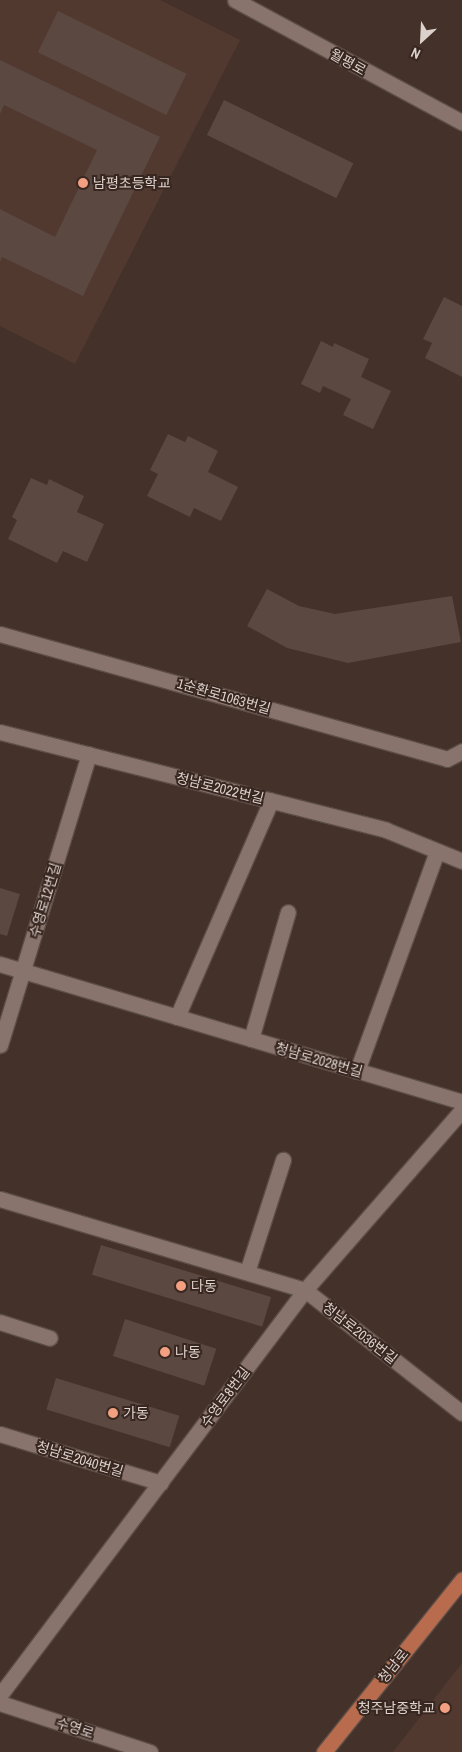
<!DOCTYPE html>
<html>
<head>
<meta charset="utf-8">
<style>
  body { margin:0 }
  #map { position:relative; width:462px; height:1752px; overflow:hidden; background:#43312a; font-family:"Archivo Narrow","Noto Sans KR",sans-serif }
  div>[style] { position:absolute }
  .built>* { inset:0; background:#513930 }
  .building>* { inset:0; background:#5b4840; transform-origin:0 0 }
  .roads { filter:drop-shadow(1px 0 #5b4d46) drop-shadow(-1px 0 #5b4d46) drop-shadow(0 1px #5b4d46) drop-shadow(0 -1px #5b4d46) }
  .minor>* { height:15px; margin:-7.5px; padding:0 7.5px; transform-origin:7.5px; border-radius:7.5px; background:#89746d }
  .major>* { height:15px; margin:-7.5px; padding:0 7.5px; transform-origin:7.5px; border-radius:7.5px; background:#b96c4d }
  .dots>* { width:14px; height:14px; translate:-50% -50%; box-sizing:border-box; border:2px solid #382720; border-radius:50% }
  span { translate:-50% -50%; white-space:nowrap; text-align:center; line-height:1.15; -webkit-text-stroke:4px #382720; paint-order:stroke }
  .street-label { font-size:14px; color:#ddd1cd }
  .poi-label { font-size:14px; color:#ddd1cd }
  .left { translate:0 -50%; text-align:left }
  .right { translate:-100% -50%; text-align:right }
  .north { position:absolute; left:397px; top:15px; width:50px; height:50px; -webkit-text-stroke:4px #382720; paint-order:stroke; rotate:205deg; font-size:14px; font-weight:700; line-height:20px; text-align:center; color:#ddd1cd }
  .north::after { content:''; display:block; margin:auto; width:18px; height:22px; background:#ddd1cd; clip-path:polygon(50% 0,100% 100%,50% 72%,0 100%) }
</style>
</head>
<body>
<div id="map">
  <div class="built">
    <div style="clip-path:polygon(0 0,160px 0,240px 40px,75px 364px,0 326px)"></div>
    <div style="clip-path:polygon(462px 1663px,462px 1752px,393px 1752px)"></div>
  </div>
  <div class="building">
    <div style="left:58px;top:11px;width:143px;height:46px;rotate:26deg"></div>
    <div style="clip-path:polygon(0 60px,160px 137px,83px 296px,2px 257px,0 262px,0 209px,55px 237px,97px 150px,4px 105px,0 114px)"></div>
    <div style="left:224px;top:100px;width:144px;height:39px;rotate:26deg"></div>
    <div style="clip-path:polygon(444px 297px,462px 306px,462px 377px,425px 358px,432px 343px,423px 339px)"></div>
    <div style="clip-path:polygon(321px 341px,333px 347px,334px 343px,369px 359px,361px 377px,391px 391px,373px 429px,343px 415px,351px 399px,323px 386px,320px 393px,301px 384px)"></div>
    <div style="clip-path:polygon(168px 434px,185px 442px,188px 436px,218px 451px,208px 472px,238px 487px,221px 521px,194px 508px,190px 517px,147px 496px,158px 474px,150px 470px)"></div>
    <div style="clip-path:polygon(31px 478px,47px 485px,49px 479px,84px 496px,77px 512px,104px 524px,87px 562px,63px 551px,57px 563px,8px 539px,17px 520px,12px 517px)"></div>
    <div style="clip-path:polygon(267px 589px,299px 606px,335px 614px,452px 596px,461px 642px,348px 663px,287px 648px,247px 626px)"></div>
    <div style="clip-path:polygon(0 888px,20px 894px,7px 936px,0 934px)"></div>
    <div style="left:101px;top:1245px;width:178px;height:31px;rotate:17deg"></div>
    <div style="left:125px;top:1319px;width:96px;height:39px;rotate:18deg"></div>
    <div style="left:56px;top:1378px;width:129px;height:33px;rotate:17deg"></div>
  </div>
  <div class="roads">
    <div class="minor">
      <div style="left:235px;top:0;width:258px;rotate:28.3deg"></div>
      <div style="left:0;top:634px;width:464px;rotate:15.6deg"></div>
      <div style="left:447px;top:759px;width:17px;rotate:-28deg"></div>
      <div style="left:0;top:732px;width:398px;rotate:14.2deg"></div>
      <div style="left:386px;top:830px;width:82px;rotate:22.2deg"></div>
      <div style="left:0;top:964px;width:482px;rotate:16.6deg"></div>
      <div style="left:177px;top:1017px;width:236px;rotate:-66.5deg"></div>
      <div style="left:251px;top:1039px;width:132px;rotate:-73.8deg"></div>
      <div style="left:0;top:1045px;width:304px;rotate:-73deg"></div>
      <div style="left:357px;top:1071px;width:234px;rotate:-70deg"></div>
      <div style="left:0;top:1199px;width:318px;rotate:16.6deg"></div>
      <div style="left:305px;top:1290px;width:199px;rotate:38.1deg"></div>
      <div style="left:247px;top:1272px;width:118px;rotate:-72.2deg"></div>
      <div style="left:0;top:1322px;width:52px;rotate:17.7deg"></div>
      <div style="left:0;top:1434px;width:168px;rotate:16.9deg"></div>
      <div style="left:0;top:1695px;width:507px;rotate:-53.02deg"></div>
      <div style="left:305px;top:1290px;width:239px;rotate:-48.9deg"></div>
      <div style="left:0;top:1703px;width:158px;rotate:18.1deg"></div>
    </div>
    <div class="major">
      <div style="left:324px;top:1752px;width:221px;rotate:-51.3deg"></div>
    </div>
  </div>
  <div class="dots">
    <div style="left:83px;top:183px;background:#f2a081"></div>
    <div style="left:181px;top:1286px;background:#f2a081"></div>
    <div style="left:165px;top:1352px;background:#f2a081"></div>
    <div style="left:113px;top:1413px;background:#f2a081"></div>
    <div style="left:445px;top:1708px;background:#f2a081"></div>
  </div>
  <div class="street-label">
    <span style="left:348px;top:62px;rotate:29deg">월평로</span>
    <span style="left:224px;top:696px;rotate:16deg">1순환로1063번길</span>
    <span style="left:220px;top:788px;rotate:14deg">청남로2022번길</span>
    <span style="left:45px;top:900px;rotate:-73deg">수영로12번길</span>
    <span style="left:319px;top:1060px;rotate:16deg">청남로2028번길</span>
    <span style="left:360px;top:1333px;rotate:38deg">청남로2036번길</span>
    <span style="left:225px;top:1397px;rotate:-53deg">수영로8번길</span>
    <span style="left:80px;top:1459px;rotate:17deg">청남로2040번길</span>
    <span style="left:393px;top:1666px;rotate:-51deg">청남로</span>
    <span style="left:75px;top:1728px;rotate:18deg">수영로</span>
  </div>
  <div class="poi-label">
    <span class="left" style="left:93px;top:183px">남평초등학교</span>
    <span class="left" style="left:191px;top:1286px">다동</span>
    <span class="left" style="left:175px;top:1352px">나동</span>
    <span class="left" style="left:123px;top:1413px">가동</span>
    <span class="right" style="left:435px;top:1708px">청주남중학교</span>
  </div>
  <div class="north">N</div>
</div>
</body>
</html>
